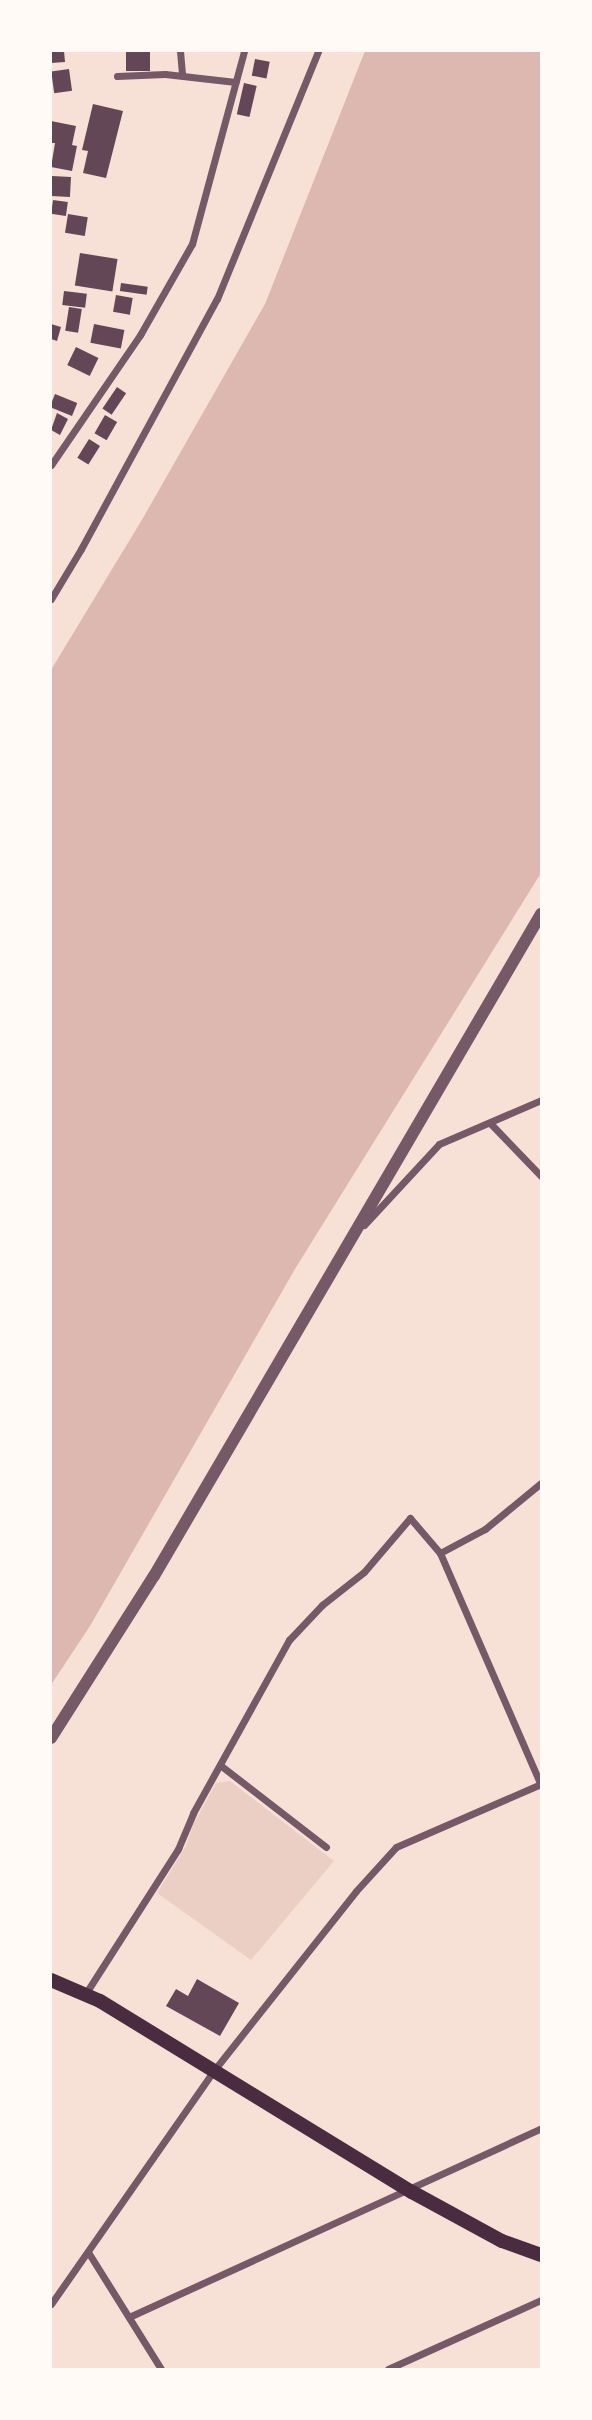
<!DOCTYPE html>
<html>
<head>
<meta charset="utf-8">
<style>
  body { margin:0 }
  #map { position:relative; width:592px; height:2420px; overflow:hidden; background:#f7e1d7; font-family:"DejaVu Sans",sans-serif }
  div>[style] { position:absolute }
  .green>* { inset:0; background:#ebcfc5 }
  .water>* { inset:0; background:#dcb8b0 }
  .building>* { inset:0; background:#644757; transform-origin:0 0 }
  .minor>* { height:7px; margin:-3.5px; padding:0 3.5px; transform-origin:3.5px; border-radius:3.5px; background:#755966 }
  .tertiary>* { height:12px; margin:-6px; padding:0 6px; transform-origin:6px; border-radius:6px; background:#755966 }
  .secondary>* { height:14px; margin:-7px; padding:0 7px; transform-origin:7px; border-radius:7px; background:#4a2c40 }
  span { translate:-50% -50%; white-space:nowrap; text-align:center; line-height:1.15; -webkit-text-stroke:7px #fffaf5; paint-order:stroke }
  .frame { position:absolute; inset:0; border:52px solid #fffaf5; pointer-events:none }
</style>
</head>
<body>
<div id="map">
  <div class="green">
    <div style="clip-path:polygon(230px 1781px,334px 1861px,251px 1960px,157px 1893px,186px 1846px,193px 1825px,216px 1783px)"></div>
  </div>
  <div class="water">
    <div style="clip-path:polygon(365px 51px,541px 51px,541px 873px,295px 1269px,90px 1626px,51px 1685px,51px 670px,143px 518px,265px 304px)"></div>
  </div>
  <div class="building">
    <div style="clip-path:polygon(51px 51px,64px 51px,65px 62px,51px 63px)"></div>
    <div style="left:126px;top:51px;width:24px;height:20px"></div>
    <div style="left:255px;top:59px;width:15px;height:17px;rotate:11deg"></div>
    <div style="left:69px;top:69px;width:22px;height:18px;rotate:82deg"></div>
    <div style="left:244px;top:83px;width:13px;height:32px;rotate:13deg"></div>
    <div style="clip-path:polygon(93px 104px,123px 111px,106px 178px,83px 173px,88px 151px,82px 150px)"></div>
    <div style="clip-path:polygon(51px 121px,76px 126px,72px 145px,77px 146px,72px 171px,51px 167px,55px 143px,51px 143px)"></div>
    <div style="left:52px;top:176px;width:19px;height:20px;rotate:3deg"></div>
    <div style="left:53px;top:200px;width:15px;height:14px;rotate:8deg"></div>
    <div style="left:68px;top:214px;width:20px;height:19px;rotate:9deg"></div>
    <div style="left:80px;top:253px;width:38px;height:33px;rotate:9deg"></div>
    <div style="left:121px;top:283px;width:27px;height:8px;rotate:8deg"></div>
    <div style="left:64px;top:291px;width:23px;height:14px;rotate:7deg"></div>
    <div style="left:116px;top:295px;width:17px;height:17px;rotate:10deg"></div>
    <div style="left:69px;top:307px;width:13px;height:24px;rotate:9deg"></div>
    <div style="clip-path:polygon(51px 324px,61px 327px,57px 341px,51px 339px)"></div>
    <div style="left:94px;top:324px;width:31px;height:19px;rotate:11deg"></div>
    <div style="left:76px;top:347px;width:25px;height:20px;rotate:26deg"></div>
    <div style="left:117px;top:387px;width:11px;height:26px;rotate:34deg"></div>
    <div style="left:55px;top:394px;width:24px;height:14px;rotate:22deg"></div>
    <div style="clip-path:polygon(57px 413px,68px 419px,60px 435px,51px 430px)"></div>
    <div style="left:105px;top:415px;width:14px;height:21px;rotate:30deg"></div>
    <div style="left:89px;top:439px;width:13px;height:22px;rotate:32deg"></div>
    <div style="clip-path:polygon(197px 1979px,239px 2003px,220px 2036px,166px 2006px,176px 1989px,188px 1996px)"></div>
  </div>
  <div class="minor">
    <div style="left:180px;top:51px;width:24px;rotate:85deg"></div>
    <div style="left:117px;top:76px;width:48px;rotate:-2.4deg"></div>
    <div style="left:165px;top:74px;width:71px;rotate:6.4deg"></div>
    <div style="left:51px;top:465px;width:158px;rotate:-55.6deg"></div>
    <div style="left:140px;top:335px;width:105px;rotate:-60.3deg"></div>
    <div style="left:192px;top:244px;width:200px;rotate:-74.9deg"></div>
    <div style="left:51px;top:599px;width:58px;rotate:-59deg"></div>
    <div style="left:81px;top:549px;width:285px;rotate:-61.5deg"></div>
    <div style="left:217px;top:299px;width:268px;rotate:-67.8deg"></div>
    <div style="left:490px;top:1123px;width:74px;rotate:46.1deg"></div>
    <div style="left:364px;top:1225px;width:110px;rotate:-47.2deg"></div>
    <div style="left:439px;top:1144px;width:111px;rotate:-23.3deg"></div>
    <div style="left:440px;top:1553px;width:51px;rotate:-28.1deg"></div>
    <div style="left:485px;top:1529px;width:72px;rotate:-39.4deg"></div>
    <div style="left:220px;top:1765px;width:134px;rotate:37.7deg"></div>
    <div style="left:86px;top:1993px;width:171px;rotate:-57.4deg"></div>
    <div style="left:178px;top:1849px;width:39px;rotate:-67deg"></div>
    <div style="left:193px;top:1813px;width:198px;rotate:-61deg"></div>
    <div style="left:289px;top:1640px;width:48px;rotate:-46.7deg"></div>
    <div style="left:322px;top:1605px;width:53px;rotate:-38.2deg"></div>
    <div style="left:364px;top:1572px;width:71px;rotate:-49.6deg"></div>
    <div style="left:410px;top:1518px;width:46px;rotate:49.4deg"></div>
    <div style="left:440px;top:1553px;width:253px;rotate:66.5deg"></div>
    <div style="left:88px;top:2252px;width:138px;rotate:58deg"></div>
    <div style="left:51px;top:2304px;width:287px;rotate:-55.1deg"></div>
    <div style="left:215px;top:2069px;width:227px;rotate:-51.6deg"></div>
    <div style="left:356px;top:1891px;width:59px;rotate:-47.7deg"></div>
    <div style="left:396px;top:1847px;width:158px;rotate:-23.5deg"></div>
    <div style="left:129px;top:2317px;width:453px;rotate:-24.6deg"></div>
    <div style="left:388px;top:2369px;width:168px;rotate:-24.3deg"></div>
  </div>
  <div class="tertiary">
    <div style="left:51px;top:1738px;width:192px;rotate:-57.6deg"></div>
    <div style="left:154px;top:1576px;width:767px;rotate:-59.69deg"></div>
  </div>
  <div class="secondary">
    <div style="left:51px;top:1980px;width:53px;rotate:23.2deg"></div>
    <div style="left:100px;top:2001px;width:366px;rotate:31.5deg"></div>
    <div style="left:412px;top:2192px;width:102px;rotate:28.6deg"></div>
    <div style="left:502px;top:2241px;width:41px;rotate:19.7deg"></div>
  </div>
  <div class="frame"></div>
</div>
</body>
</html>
